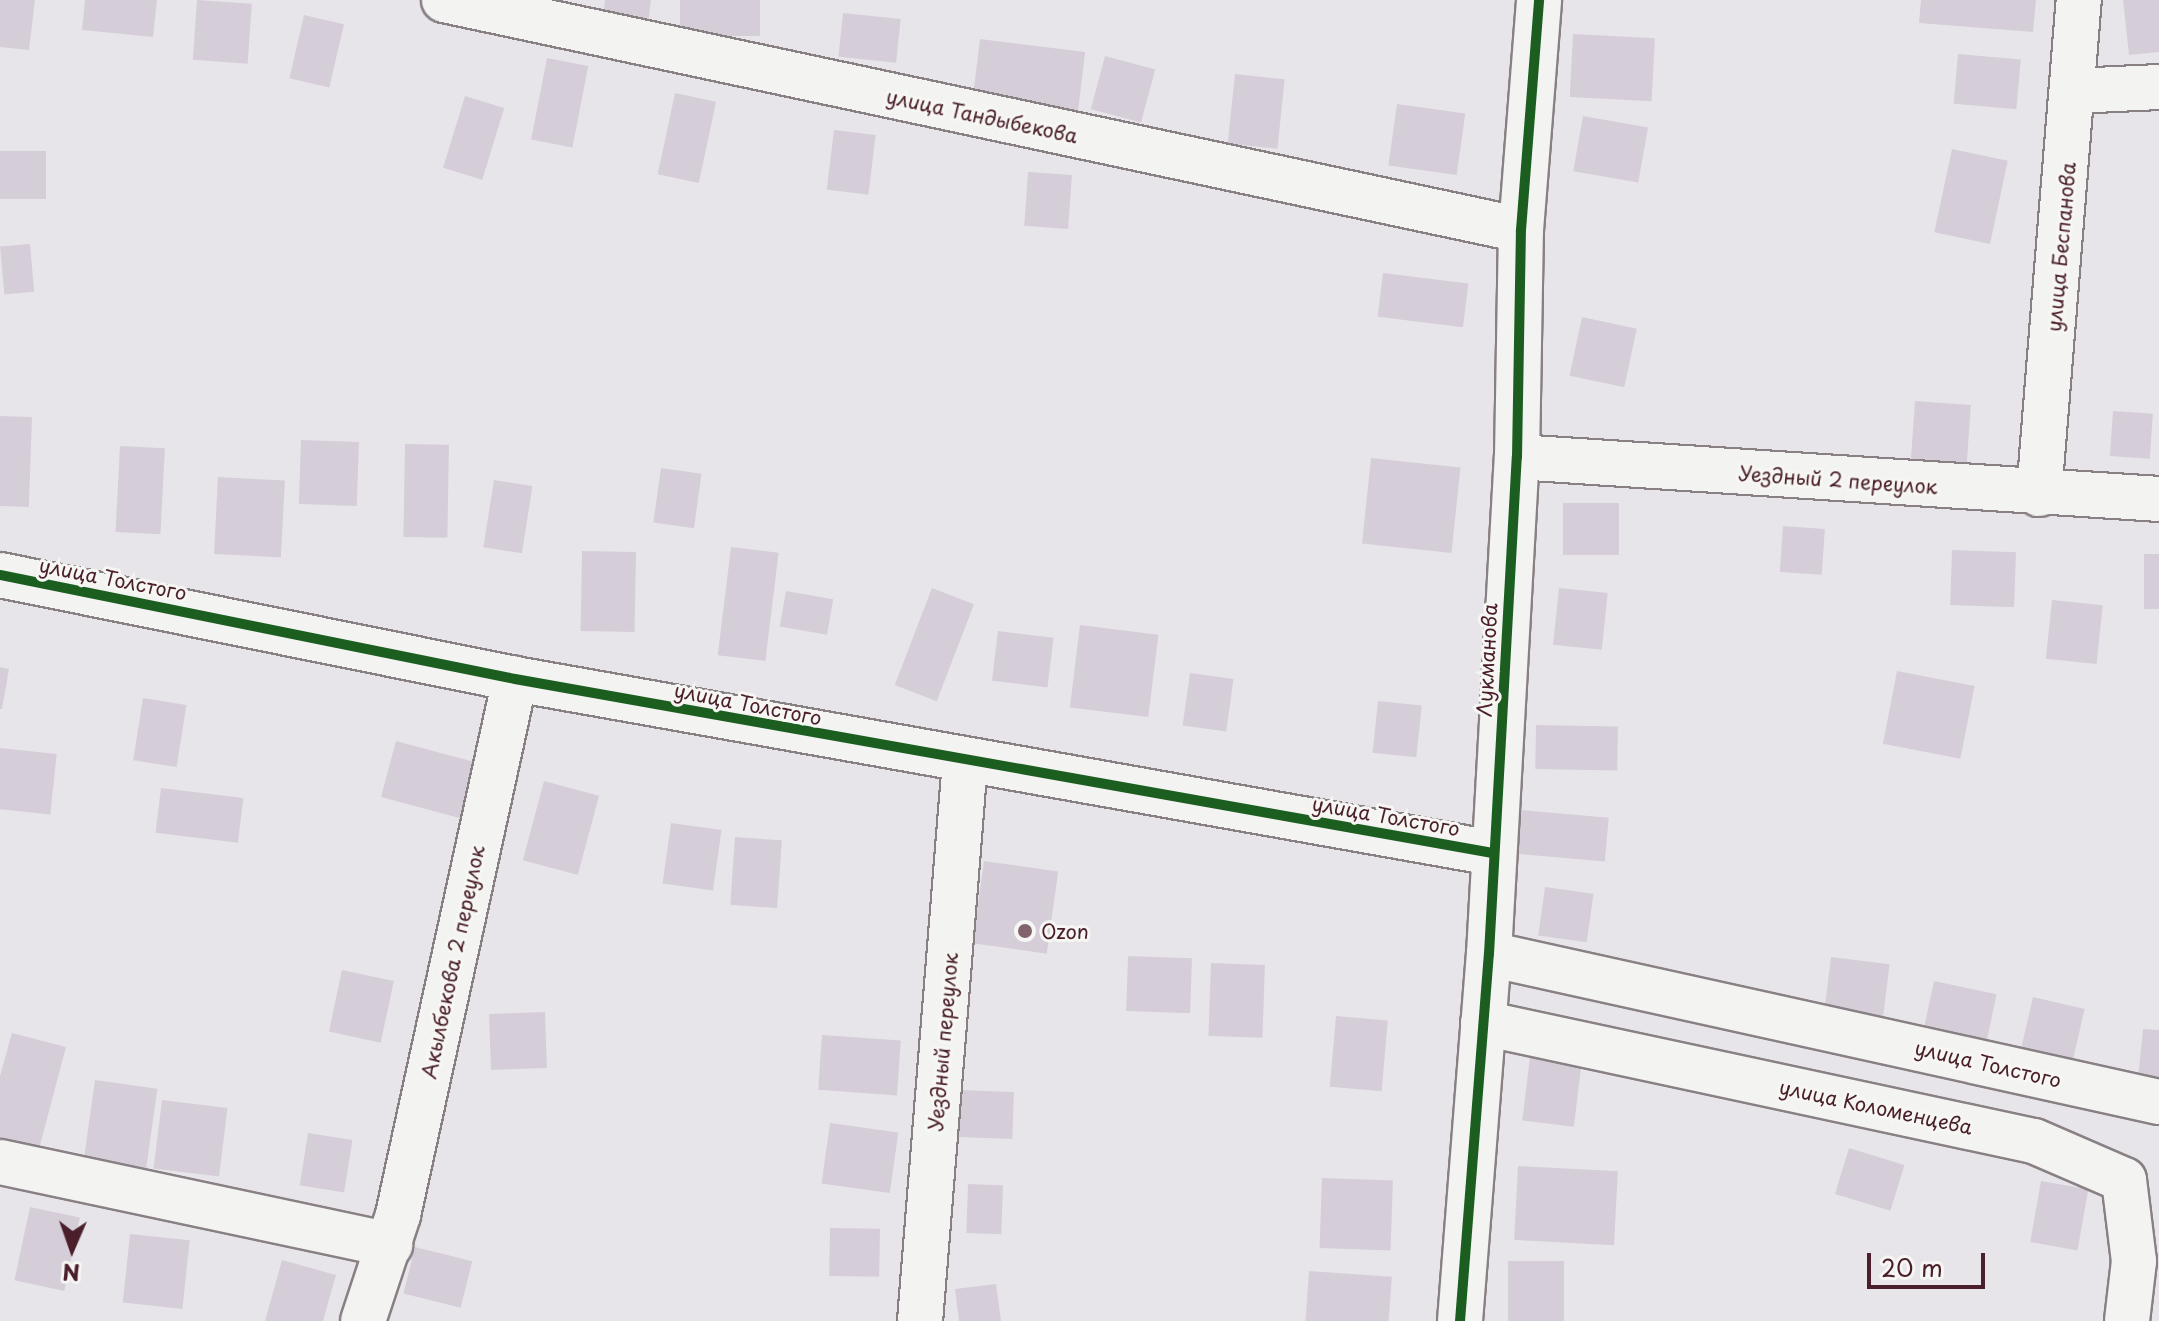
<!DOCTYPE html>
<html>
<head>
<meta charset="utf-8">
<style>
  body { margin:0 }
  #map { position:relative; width:2159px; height:1321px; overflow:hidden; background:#e8e5ea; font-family:"Playpen Sans",sans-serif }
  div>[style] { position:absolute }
  .building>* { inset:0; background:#d5ced9; transform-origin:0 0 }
  .roads { filter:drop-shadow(2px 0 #898084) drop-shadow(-2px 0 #898084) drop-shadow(0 2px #898084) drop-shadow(0 -2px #898084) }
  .minor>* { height:44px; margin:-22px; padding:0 22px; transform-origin:22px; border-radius:22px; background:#f3f3f2 }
  .cycleway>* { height:10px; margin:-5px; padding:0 5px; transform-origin:5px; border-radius:5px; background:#1b5e20 }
  .dots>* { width:22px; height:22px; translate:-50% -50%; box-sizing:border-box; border:4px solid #f6f6f2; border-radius:50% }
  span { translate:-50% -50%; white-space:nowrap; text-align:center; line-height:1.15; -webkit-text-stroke:6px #f6f6f2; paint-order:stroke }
  .street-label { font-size:20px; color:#4a1f2b }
  .poi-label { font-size:20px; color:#4a1f2b }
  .left { translate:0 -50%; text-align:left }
  .north { position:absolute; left:32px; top:1209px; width:80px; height:80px; -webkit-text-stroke:6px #f6f6f2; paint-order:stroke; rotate:182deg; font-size:22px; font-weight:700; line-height:32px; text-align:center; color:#4a1f2b }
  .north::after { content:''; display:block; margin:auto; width:28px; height:36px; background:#4a1f2b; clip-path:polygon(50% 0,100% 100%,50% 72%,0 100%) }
  .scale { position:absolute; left:1867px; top:1253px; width:118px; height:36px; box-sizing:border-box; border:4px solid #4a1f2b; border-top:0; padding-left:10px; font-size:24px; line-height:28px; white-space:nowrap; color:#4a1f2b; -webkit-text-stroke:6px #f6f6f2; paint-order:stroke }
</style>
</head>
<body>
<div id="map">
  <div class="building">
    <div style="clip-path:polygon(0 0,35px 0,29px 50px,0 47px)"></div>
    <div style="clip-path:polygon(85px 0,157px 0,153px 37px,82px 30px)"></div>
    <div style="left:197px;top:0;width:55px;height:60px;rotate:4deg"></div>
    <div style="clip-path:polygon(605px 0,651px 0,647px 33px,602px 29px)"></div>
    <div style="left:680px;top:0;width:80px;height:36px"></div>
    <div style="clip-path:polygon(1921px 0,2036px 0,2033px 32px,1919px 23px)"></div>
    <div style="clip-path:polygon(2123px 0,2159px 0,2159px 52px,2129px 55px)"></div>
    <div style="left:843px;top:13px;width:58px;height:44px;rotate:6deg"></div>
    <div style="left:304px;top:15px;width:41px;height:65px;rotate:13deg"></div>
    <div style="left:1573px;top:34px;width:82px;height:63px;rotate:3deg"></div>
    <div style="left:980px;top:39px;width:106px;height:65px;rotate:7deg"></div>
    <div style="left:1958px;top:54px;width:63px;height:50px;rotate:5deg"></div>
    <div style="left:1105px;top:56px;width:52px;height:55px;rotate:15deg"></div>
    <div style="left:547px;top:58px;width:42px;height:83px;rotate:11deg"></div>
    <div style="left:1235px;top:74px;width:50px;height:70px;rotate:6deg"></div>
    <div style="left:675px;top:93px;width:42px;height:83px;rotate:12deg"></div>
    <div style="left:465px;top:96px;width:41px;height:75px;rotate:17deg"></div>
    <div style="left:1397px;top:104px;width:69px;height:62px;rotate:8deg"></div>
    <div style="left:1583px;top:116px;width:66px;height:56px;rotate:10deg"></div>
    <div style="left:834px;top:130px;width:42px;height:60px;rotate:7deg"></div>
    <div style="left:1952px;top:149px;width:57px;height:85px;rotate:12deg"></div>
    <div style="left:0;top:151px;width:46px;height:48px"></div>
    <div style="left:1028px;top:172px;width:44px;height:54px;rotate:4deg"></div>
    <div style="left:30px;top:244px;width:48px;height:30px;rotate:85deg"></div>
    <div style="left:1383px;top:273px;width:86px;height:44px;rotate:7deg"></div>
    <div style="left:1582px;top:317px;width:56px;height:60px;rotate:12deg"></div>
    <div style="left:1915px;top:401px;width:56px;height:63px;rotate:4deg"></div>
    <div style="left:2113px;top:411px;width:40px;height:45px;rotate:4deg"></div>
    <div style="left:0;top:416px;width:32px;height:90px;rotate:2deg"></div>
    <div style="left:301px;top:440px;width:58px;height:64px;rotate:2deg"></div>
    <div style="left:405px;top:444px;width:44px;height:93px;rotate:1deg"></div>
    <div style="left:120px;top:446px;width:45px;height:86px;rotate:3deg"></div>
    <div style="left:1371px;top:458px;width:90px;height:86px;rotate:6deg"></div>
    <div style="left:661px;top:468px;width:41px;height:55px;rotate:8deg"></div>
    <div style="left:218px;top:477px;width:67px;height:77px;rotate:3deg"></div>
    <div style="left:494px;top:480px;width:39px;height:68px;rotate:9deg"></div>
    <div style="left:1563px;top:503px;width:56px;height:52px"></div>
    <div style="left:1783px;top:526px;width:42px;height:46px;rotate:4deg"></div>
    <div style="left:731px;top:547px;width:48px;height:109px;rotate:7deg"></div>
    <div style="left:1952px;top:550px;width:64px;height:55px;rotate:2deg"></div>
    <div style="left:582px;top:551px;width:54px;height:80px;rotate:1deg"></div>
    <div style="left:2144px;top:554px;width:15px;height:55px"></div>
    <div style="left:932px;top:588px;width:45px;height:104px;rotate:21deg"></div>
    <div style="left:1559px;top:588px;width:49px;height:57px;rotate:6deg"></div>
    <div style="left:786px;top:591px;width:48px;height:36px;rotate:10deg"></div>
    <div style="left:2052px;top:600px;width:51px;height:59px;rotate:6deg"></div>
    <div style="left:1080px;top:625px;width:79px;height:83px;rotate:7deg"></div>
    <div style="left:998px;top:631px;width:56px;height:50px;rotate:7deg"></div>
    <div style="clip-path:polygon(0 667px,9px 669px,2px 709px,0 709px)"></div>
    <div style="left:1897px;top:671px;width:79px;height:74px;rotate:11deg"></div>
    <div style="left:1190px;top:673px;width:44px;height:53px;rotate:8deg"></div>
    <div style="left:143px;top:698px;width:44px;height:63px;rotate:9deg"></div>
    <div style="left:1378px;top:701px;width:44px;height:52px;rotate:6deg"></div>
    <div style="left:1536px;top:725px;width:82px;height:44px;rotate:1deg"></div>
    <div style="left:396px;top:741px;width:87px;height:58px;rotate:15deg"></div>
    <div style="left:0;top:748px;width:57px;height:61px;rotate:6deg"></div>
    <div style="left:544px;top:781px;width:57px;height:82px;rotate:15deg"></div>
    <div style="left:161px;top:788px;width:83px;height:45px;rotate:7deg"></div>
    <div style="left:1521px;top:810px;width:88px;height:44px;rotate:5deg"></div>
    <div style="left:671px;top:823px;width:51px;height:61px;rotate:8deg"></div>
    <div style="left:735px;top:837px;width:47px;height:68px;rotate:4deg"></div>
    <div style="left:984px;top:861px;width:75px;height:83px;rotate:8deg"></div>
    <div style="left:1545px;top:887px;width:49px;height:49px;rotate:8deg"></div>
    <div style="left:1128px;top:956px;width:64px;height:55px;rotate:2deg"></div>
    <div style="left:1831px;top:957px;width:59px;height:55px;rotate:7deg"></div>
    <div style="left:1211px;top:963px;width:54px;height:73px;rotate:2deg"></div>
    <div style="left:342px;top:970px;width:53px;height:63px;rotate:12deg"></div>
    <div style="left:1934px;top:981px;width:64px;height:54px;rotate:12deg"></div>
    <div style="left:2033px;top:997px;width:53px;height:53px;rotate:13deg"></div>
    <div style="left:545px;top:1012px;width:56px;height:56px;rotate:88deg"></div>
    <div style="left:1336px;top:1016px;width:52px;height:71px;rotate:5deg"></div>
    <div style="clip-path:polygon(2143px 1029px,2159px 1030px,2159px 1080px,2138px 1078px)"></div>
    <div style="clip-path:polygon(12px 1033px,66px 1047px,38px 1153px,0 1143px,0 1076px)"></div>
    <div style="left:822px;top:1035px;width:79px;height:55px;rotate:4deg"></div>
    <div style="left:1531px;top:1049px;width:52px;height:72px;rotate:7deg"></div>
    <div style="left:95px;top:1080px;width:63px;height:82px;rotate:8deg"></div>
    <div style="left:958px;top:1090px;width:56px;height:47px;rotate:2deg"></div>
    <div style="left:162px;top:1100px;width:66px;height:69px;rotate:7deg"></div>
    <div style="left:830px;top:1123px;width:69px;height:61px;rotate:8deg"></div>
    <div style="left:308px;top:1133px;width:45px;height:53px;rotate:9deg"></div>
    <div style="left:1849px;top:1148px;width:58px;height:48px;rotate:17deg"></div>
    <div style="left:1518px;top:1166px;width:100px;height:74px;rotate:3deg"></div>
    <div style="left:1322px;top:1178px;width:71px;height:70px;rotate:2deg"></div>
    <div style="left:2041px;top:1181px;width:48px;height:62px;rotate:10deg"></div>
    <div style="left:968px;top:1184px;width:35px;height:49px;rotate:2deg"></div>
    <div style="left:30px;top:1207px;width:51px;height:75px;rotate:12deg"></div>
    <div style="left:830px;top:1228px;width:50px;height:48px;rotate:1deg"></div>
    <div style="left:130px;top:1234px;width:60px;height:69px;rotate:6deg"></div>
    <div style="left:415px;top:1247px;width:59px;height:48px;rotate:14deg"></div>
    <div style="clip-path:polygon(282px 1260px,336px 1275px,323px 1321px,265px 1321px)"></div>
    <div style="left:1508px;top:1261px;width:56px;height:60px"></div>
    <div style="left:1309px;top:1271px;width:83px;height:50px;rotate:4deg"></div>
    <div style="clip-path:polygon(996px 1284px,1001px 1321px,959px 1321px,955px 1289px)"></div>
  </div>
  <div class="roads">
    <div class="minor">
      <div style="left:444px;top:0;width:1101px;rotate:12.05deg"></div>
      <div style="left:2074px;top:91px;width:85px;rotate:-2.7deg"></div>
      <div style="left:1517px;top:457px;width:643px;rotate:3.74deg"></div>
      <div style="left:2039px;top:494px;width:496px;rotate:-85.4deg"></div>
      <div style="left:0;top:575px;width:525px;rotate:11.42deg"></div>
      <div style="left:515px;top:679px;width:993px;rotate:10.09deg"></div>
      <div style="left:1489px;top:954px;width:686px;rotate:12.46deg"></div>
      <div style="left:1483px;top:1023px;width:563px;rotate:12.09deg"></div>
      <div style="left:2034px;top:1141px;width:98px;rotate:23.4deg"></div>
      <div style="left:2124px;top:1180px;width:82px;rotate:83deg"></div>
      <div style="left:2134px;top:1261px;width:60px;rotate:96.7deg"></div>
      <div style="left:0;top:1162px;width:399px;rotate:12deg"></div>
      <div style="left:363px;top:1321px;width:112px;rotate:-71.7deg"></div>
      <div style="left:398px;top:1215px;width:549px;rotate:-77.69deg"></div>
      <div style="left:920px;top:1321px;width:561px;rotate:-85.4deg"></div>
      <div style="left:1460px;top:1321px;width:368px;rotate:-85.5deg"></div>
      <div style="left:1489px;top:954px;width:498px;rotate:-86.8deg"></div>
      <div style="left:1517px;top:457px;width:227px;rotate:-89deg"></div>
      <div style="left:1521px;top:230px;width:231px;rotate:-85.5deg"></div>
    </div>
  </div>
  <div class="cycleway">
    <div style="left:0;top:575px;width:525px;rotate:11.42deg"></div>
    <div style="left:515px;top:679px;width:993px;rotate:10.09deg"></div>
    <div style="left:1460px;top:1321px;width:368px;rotate:-85.5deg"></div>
    <div style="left:1489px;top:954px;width:498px;rotate:-86.8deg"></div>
    <div style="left:1517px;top:457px;width:227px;rotate:-89deg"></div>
    <div style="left:1521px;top:230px;width:231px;rotate:-85.5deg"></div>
  </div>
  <div class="dots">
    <div style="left:1025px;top:931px;background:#81646e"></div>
  </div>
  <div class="street-label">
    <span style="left:982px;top:116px;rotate:12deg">улица Тандыбекова</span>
    <span style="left:2061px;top:247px;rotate:-85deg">улица Беспанова</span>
    <span style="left:1838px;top:480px;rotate:4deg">Уездный 2 переулок</span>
    <span style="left:113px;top:579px;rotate:11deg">улица Толстого</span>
    <span style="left:1487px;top:660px;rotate:-87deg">Лукманова</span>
    <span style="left:748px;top:704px;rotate:11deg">улица Толстого</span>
    <span style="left:1386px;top:816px;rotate:10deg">улица Толстого</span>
    <span style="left:453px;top:962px;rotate:-78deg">Акылбекова 2 переулок</span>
    <span style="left:943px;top:1042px;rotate:-85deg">Уездный переулок</span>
    <span style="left:1988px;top:1064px;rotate:13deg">улица Толстого</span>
    <span style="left:1876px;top:1107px;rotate:12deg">улица Коломенцева</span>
  </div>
  <div class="poi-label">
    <span class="left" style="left:1041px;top:931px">Ozon</span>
  </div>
  <div class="north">N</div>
  <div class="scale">20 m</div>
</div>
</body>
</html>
